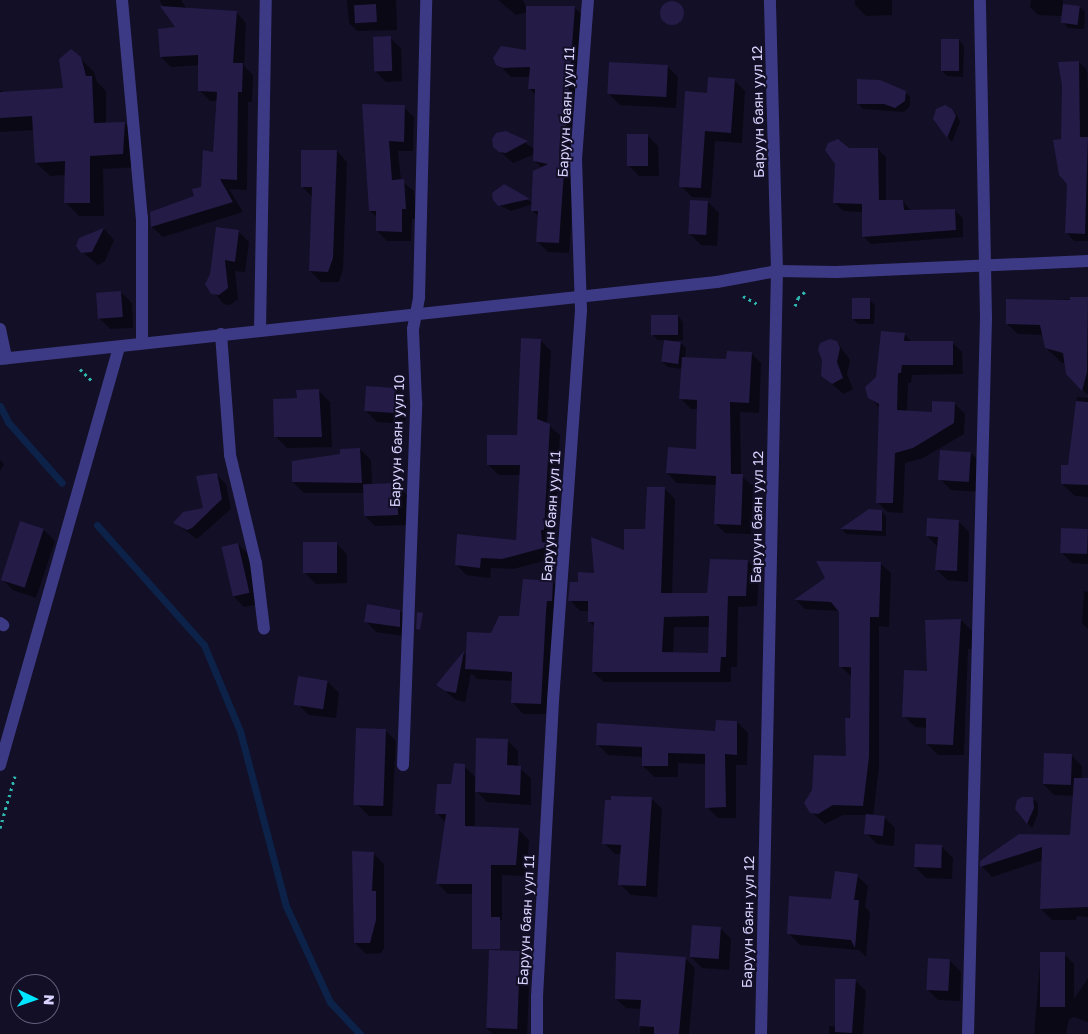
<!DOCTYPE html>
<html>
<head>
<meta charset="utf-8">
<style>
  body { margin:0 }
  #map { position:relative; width:1088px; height:1034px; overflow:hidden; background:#130f26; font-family:"Golos Text",sans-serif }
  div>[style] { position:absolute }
  .shadow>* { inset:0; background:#0007 }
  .stream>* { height:7px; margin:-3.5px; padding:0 3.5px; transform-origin:3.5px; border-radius:3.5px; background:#0c2248 }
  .building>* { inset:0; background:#241b47; transform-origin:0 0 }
  .round { border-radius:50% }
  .path>* { height:3px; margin-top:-1.5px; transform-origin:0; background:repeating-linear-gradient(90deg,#2fb8b0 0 2.5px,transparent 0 6.5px) }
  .street>* { height:12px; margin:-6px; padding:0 6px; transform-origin:6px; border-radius:6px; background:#3d3a85 }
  span { translate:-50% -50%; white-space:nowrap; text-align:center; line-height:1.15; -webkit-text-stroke:4px #130f26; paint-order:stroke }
  .street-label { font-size:14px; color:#d9d4ff }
  .north { position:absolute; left:10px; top:974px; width:50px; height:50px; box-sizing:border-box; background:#130f26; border:1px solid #625e7d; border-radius:50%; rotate:93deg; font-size:14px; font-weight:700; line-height:20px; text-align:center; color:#d9d4ff }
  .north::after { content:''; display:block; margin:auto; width:18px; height:22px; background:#00e5ff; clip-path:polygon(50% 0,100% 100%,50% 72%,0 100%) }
</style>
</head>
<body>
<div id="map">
  <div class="shadow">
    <div style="clip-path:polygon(159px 0,181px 0,187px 9px,236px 12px,246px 23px,244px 66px,253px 75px,252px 102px,248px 102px,247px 190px,229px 189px,243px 212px,163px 237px,152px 227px,151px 212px,195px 197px,202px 189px,215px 154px,217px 101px,210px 101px,200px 91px,200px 65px,171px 67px,161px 57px,178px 28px)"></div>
    <div style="clip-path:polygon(347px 0,396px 0,397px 30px,357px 31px,349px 23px)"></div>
    <div style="clip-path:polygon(498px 0,523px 0,526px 7px,575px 8px,585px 18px,576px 136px,571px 136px,570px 164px,575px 169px,569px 253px,548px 252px,537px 241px,539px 217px,532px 210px,533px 204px,511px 211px,499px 205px,504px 185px,533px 203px,542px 168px,534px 160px,535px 154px,513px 163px,494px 146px,506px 132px,535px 149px,536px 96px,529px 88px,530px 77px,511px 77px,495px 61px,527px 52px,528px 12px,516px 15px)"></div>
    <div style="clip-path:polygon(855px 0,892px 0,892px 15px,866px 16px,855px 5px)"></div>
    <div style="clip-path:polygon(1031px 0,1063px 0,1063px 5px,1080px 7px,1085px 12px,1084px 29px,1068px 28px,1063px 22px,1064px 16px,1038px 15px,1030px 7px)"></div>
    <div style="clip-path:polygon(390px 38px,401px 48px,402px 81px,386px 82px,375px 71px)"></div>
    <div style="clip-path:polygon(959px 40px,964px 46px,963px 77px,947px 76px,942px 71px)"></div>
    <div style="clip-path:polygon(80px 58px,94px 72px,97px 82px,106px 91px,106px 124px,125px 123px,138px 137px,136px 167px,103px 169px,104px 216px,79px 216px,65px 202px,66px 175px,50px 176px,36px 163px,34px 130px,0 132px,0 90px,6px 93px,64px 89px)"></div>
    <div style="clip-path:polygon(1079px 62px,1087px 70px,1088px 94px,1088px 241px,1074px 241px,1067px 233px,1068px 183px,1062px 141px)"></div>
    <div style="clip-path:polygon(667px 66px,678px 77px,676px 108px,620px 105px,609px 94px)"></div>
    <div style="clip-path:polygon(734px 80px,745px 91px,742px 143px,715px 141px,711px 198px,692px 197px,681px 186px,708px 94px)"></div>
    <div style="clip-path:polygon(905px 92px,910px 97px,910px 106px,904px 112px,863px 109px,858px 103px)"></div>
    <div style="clip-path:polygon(363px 105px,404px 107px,414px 117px,413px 151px,398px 151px,401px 181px,414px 191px,416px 219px,412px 219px,411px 241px,387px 241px,377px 231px,378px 218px,370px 211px)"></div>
    <div style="clip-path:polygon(945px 106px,957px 115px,960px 122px,952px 142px,935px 122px,934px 114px)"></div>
    <div style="clip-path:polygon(647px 135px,658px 146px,659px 176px,639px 176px,628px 165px)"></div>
    <div style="clip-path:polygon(878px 149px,886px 157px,886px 201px,903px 201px,911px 211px,954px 210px,963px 218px,963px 237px,871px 244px,863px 236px,863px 212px,843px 211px,835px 203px,849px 150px)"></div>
    <div style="clip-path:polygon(337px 151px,347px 162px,343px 269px,339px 282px,321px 282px,310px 271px,313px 198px,302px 186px)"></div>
    <div style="clip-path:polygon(708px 202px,719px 213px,717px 246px,701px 245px,690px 234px)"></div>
    <div style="clip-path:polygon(104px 229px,114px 240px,105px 261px,98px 265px,80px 250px,79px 241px)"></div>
    <div style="clip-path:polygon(238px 231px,249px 242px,245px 272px,235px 271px,238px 299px,230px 305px,224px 304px,207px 284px)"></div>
    <div style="clip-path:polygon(121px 292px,132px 303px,133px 328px,110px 329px,99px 318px)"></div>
    <div style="clip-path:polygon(1088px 299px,1088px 395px,1067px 373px,1068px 363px,1062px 363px,1046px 348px,1043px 335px,1018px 334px,1007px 324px,1008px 301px)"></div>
    <div style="clip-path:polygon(869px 300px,875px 305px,874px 324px,858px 324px,853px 319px)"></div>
    <div style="clip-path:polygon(678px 316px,683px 322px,683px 340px,668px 342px,681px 343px,686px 348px,685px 358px,727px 361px,751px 353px,761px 363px,759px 413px,740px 412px,741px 476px,753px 486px,751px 534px,725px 533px,715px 523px,717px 485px,677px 483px,667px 473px,698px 450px,699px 409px,691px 409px,681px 399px,682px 369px,668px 367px,662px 362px,665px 340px,658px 340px,653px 335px)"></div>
    <div style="clip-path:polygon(904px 334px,912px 342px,952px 342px,962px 352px,963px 374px,912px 375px,911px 383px,908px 383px,907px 412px,934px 413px,955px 404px,965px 414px,964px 434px,923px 458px,905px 463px,903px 513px,888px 512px,877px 502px,880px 408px,869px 397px)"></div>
    <div style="clip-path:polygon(540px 340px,551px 351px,547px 424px,560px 435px,554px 540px,551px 540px,551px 545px,563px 556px,513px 569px,491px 568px,490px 578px,466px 575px,456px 564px,517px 541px,521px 475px,499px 475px,488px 465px,518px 436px)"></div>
    <div style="clip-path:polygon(837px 342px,850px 360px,847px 374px,853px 389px,844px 394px,822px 376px)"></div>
    <div style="clip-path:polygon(396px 389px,407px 400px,405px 424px,377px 422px,366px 411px)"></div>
    <div style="clip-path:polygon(319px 391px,330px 402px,332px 447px,287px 448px,276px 437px,298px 399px)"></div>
    <div style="clip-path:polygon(1077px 397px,1088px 398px,1088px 497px,1075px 496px,1062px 484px,1069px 466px)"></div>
    <div style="clip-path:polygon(360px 449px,371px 460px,372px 485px,396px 484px,407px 495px,408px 525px,375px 526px,364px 515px,364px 493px,304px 493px,293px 482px,341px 455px)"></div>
    <div style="clip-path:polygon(971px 453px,982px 464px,980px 492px,951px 490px,940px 479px)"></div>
    <div style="clip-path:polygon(0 460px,4px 464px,0 471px)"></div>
    <div style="clip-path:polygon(216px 474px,226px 484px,231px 509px,197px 539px,175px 523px,204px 509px)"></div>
    <div style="clip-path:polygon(evenodd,664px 488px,675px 499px,672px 594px,709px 594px,748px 561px,759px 572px,757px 606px,738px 607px,737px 667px,731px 667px,731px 682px,604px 682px,593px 672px,595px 627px,589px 621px,590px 611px,580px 611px,570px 600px,579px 583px,625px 552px,646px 530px,664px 488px,674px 627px,710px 627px,710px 654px,673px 654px,674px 627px)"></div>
    <div style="clip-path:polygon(870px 510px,881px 511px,886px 516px,886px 536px,846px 534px,842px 529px)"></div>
    <div style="clip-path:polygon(958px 521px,969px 532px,968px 582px,947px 580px,936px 569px,938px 547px,927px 536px)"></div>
    <div style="clip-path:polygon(21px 523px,44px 530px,55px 541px,36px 598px,13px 590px,2px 579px)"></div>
    <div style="clip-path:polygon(1088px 531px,1088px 564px,1072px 563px,1061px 552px)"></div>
    <div style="clip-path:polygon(336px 543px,347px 554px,347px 583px,316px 584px,305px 573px)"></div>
    <div style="clip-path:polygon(238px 544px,249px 555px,260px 604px,244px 607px,233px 596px)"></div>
    <div style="clip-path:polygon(880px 563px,891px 573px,889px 627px,879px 626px,879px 767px,873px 816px,884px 817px,895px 828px,894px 846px,877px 844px,866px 833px,867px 815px,843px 815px,825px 824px,808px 809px,847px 757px,852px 677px,841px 667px,840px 611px,805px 609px,796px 600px)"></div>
    <div style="clip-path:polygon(553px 582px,564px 592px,551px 714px,523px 714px,513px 703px,513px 681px,477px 679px,471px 673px,465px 702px,456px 700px,438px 685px,464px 653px,467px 656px,492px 634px,520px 617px)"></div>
    <div style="clip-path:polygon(1084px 591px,1088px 592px,1088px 629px,1082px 623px)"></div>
    <div style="clip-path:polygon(400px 611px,411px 622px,410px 637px,376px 632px,366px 621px)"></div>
    <div style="clip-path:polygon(961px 620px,972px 631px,972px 649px,968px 649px,964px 755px,938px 755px,927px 744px,927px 728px,915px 727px,904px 716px)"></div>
    <div style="clip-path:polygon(328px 682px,339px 693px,336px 718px,309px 715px,298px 704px)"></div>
    <div style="clip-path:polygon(737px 722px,748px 733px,747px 765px,736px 765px,736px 818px,718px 818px,707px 807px,706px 764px,678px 763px,678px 777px,654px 777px,643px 766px,643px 757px,608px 755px,597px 744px,717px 733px)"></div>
    <div style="clip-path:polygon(385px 730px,396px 741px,392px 816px,369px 816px,358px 805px)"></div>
    <div style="clip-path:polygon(507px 740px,518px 751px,518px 767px,531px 778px,531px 805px,487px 802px,475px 790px,475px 828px,518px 829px,529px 840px,526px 876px,502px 875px,502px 920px,484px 918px,473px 894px,448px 894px,437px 883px,446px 823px,437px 813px,464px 766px,476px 778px)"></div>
    <div style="clip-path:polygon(1071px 755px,1082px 766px,1081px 796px,1054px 795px,1043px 784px)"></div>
    <div style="clip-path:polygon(651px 798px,662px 809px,657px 897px,631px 895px,620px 884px,622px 854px,615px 854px,604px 843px)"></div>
    <div style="clip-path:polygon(1032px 798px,1038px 803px,1038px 814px,1032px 828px,1017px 812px)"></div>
    <div style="clip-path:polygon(1088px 820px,1088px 917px,1077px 916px,1076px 920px,1052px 920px,1041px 909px,1043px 860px,992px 877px,982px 866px,1071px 836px)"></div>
    <div style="clip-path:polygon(942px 847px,953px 858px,952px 879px,926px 878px,915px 867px)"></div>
    <div style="clip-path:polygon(373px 853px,384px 864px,384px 948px,381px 953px,366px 954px,355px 943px)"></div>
    <div style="clip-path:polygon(857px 876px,868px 886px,865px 907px,870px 912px,866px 957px,859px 950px,800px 945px,789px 934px,832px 900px)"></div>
    <div style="clip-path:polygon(720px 928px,731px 939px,729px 970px,702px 968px,691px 957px)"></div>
    <div style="clip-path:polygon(519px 953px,530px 964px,527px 1034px,493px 1034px,486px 1028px)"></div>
    <div style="clip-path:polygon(1041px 953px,1064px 954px,1074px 964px,1074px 999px,1088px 978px,1088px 1022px,1074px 1017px,1069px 1019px,1066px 1034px,1034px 1034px)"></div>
    <div style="clip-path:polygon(685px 958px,695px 968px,689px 1034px,640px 1034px,642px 1009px,626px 1008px,616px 999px)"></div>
    <div style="clip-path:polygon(950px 961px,961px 972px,960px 1001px,938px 1000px,927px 989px)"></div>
    <div style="clip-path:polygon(855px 980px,866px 991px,863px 1034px,829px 1034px,829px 1026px,837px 1027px)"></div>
  </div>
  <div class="stream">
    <div style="left:0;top:406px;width:18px;rotate:63deg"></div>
    <div style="left:8px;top:422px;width:81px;rotate:48.5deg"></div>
    <div style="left:97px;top:525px;width:161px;rotate:48.3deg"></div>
    <div style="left:204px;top:645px;width:93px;rotate:67.3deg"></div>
    <div style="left:240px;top:731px;width:181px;rotate:75.3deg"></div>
    <div style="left:286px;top:906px;width:106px;rotate:65.4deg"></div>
    <div style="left:330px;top:1002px;width:44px;rotate:46.8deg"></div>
  </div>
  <div class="building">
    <div class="round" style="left:660px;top:1px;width:24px;height:24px"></div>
    <div style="left:376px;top:4px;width:18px;height:22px;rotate:87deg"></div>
    <div style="left:1063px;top:4px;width:17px;height:19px;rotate:7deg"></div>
    <div style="clip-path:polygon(160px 6px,237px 11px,233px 63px,243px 63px,242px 92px,238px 92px,237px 180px,220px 179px,233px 202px,151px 227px,150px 212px,194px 196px,192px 189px,201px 187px,203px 150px,213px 152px,217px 92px,198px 91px,198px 55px,160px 57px,158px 29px,175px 27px)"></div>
    <div style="clip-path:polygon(526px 6px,575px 6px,566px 126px,561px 126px,559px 159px,565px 157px,559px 243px,536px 242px,538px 211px,531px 211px,533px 171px,548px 164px,533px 161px,535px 89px,528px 89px,530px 67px,503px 68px,496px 65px,493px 58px,501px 46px,526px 50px)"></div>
    <div style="left:391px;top:36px;width:35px;height:18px;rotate:88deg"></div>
    <div style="left:941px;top:39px;width:18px;height:32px"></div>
    <div style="clip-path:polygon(71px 49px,81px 57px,86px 76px,92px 76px,94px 123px,125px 122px,123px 154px,90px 156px,90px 203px,64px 203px,65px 161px,35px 163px,32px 116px,0 118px,0 92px,63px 88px,59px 59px)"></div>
    <div style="clip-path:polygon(1079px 61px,1080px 137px,1088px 137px,1085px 234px,1065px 233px,1067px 184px,1059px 175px,1053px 140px,1061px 139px,1062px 85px,1058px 62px)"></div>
    <div style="left:609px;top:62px;width:59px;height:32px;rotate:3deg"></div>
    <div style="clip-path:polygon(708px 77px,735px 79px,731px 133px,705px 131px,701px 188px,679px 187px,685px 91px,707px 93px)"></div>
    <div style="clip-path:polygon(857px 79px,880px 80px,906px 91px,905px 101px,895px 108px,884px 104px,857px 104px)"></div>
    <div style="clip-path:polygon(362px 104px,405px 105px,404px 142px,389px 141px,392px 180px,404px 179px,406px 209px,402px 209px,402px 232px,376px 231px,376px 211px,369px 211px)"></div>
    <div style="clip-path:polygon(945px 105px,952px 109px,956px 116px,947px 138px,933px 119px,936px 109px)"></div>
    <div style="clip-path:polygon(506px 131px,528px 141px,506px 153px,499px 152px,493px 147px,492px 139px,496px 133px)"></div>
    <div style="left:627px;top:134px;width:21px;height:32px"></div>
    <div style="clip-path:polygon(838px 139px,849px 148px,878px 148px,879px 200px,903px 200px,904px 210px,955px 209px,956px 230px,862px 237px,862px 204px,833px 203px,835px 164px,825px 150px,828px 143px)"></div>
    <div style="clip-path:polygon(301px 150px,337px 150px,333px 258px,328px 272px,309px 271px,312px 187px,301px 187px)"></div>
    <div style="clip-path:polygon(504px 184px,530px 199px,498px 206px,493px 200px,492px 193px)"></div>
    <div style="left:690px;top:200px;width:18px;height:34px;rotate:3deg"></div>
    <div style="clip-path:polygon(216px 227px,239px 230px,235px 262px,225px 260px,228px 288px,219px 295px,211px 294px,205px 284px,210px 274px)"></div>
    <div style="clip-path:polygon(104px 228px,92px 252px,81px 253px,76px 246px,79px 238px)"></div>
    <div style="left:121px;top:291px;width:26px;height:25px;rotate:86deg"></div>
    <div style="clip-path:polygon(1070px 297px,1088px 297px,1087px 372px,1082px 391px,1066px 374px,1063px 353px,1045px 348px,1040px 325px,1006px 324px,1006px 299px,1070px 300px)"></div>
    <div style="left:852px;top:298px;width:18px;height:21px"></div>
    <div style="left:651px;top:315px;width:27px;height:20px"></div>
    <div style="clip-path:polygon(881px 331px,905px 333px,904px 341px,953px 341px,953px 365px,902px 365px,901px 373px,898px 373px,897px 410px,932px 412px,932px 401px,955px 402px,954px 423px,913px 448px,895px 453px,893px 503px,876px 503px,879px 404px,868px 398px,865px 387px,876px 377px)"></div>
    <div style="clip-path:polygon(521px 338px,541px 339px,537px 419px,550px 424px,544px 530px,541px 530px,542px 542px,554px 545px,502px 559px,481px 558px,480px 568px,455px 565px,457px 534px,516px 540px,520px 465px,487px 465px,487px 435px,517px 435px)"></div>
    <div style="clip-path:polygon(830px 339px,837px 341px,840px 348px,837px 362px,843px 378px,832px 384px,821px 376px,822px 360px,818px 350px,820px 343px)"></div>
    <div style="left:664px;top:340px;width:17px;height:22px;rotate:7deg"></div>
    <div style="clip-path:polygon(727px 351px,752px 352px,749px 403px,730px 402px,731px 474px,743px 474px,741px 525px,714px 524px,716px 476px,666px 473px,668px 447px,696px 449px,697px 400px,679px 399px,682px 357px,726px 359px)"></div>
    <div style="left:366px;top:386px;width:30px;height:25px;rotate:4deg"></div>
    <div style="clip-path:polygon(319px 389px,322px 437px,274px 437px,273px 399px,297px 398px,296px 390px)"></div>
    <div style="clip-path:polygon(1076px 401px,1088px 402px,1088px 485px,1061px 484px,1061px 465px,1068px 465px)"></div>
    <div style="clip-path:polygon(360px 448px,362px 483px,292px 482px,292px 461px,340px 454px,340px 449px)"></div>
    <div style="left:940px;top:450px;width:31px;height:30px;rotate:4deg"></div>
    <div style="clip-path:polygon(217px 473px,222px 499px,192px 528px,187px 530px,173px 523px,183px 512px,203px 508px,196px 476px)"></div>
    <div style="left:397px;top:483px;width:32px;height:34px;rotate:88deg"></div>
    <div style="clip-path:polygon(evenodd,647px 487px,665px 487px,661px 593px,707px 593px,710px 559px,748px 560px,746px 596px,728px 596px,726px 657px,721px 657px,720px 672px,592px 672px,594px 622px,588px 622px,588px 601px,568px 601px,570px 582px,578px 582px,578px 572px,594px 573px,591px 537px,624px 550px,624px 529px,645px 529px,647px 487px,709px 616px,708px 653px,662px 652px,664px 617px,709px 616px)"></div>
    <div style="clip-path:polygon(869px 509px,882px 510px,882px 531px,840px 529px)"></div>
    <div style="clip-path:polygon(927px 518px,959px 520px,957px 571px,935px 570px,938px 537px,926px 536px)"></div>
    <div style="left:20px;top:521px;width:25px;height:62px;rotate:18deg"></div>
    <div style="left:1061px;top:528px;width:27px;height:25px;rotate:2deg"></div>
    <div style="left:303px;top:542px;width:34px;height:31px"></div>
    <div style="left:238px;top:543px;width:51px;height:17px;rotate:77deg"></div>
    <div style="clip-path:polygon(816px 561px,881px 562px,879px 617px,870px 617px,869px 757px,863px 806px,833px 805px,818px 814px,810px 813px,804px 803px,812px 790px,814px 755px,846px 756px,845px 718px,850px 718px,851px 667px,839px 667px,839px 612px,831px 602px,794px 600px,825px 578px)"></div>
    <div style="clip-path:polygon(523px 579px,553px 581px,552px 601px,547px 601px,546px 611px,541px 704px,511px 703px,512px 672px,465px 669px,467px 632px,491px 633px,499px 616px,519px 616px)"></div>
    <div style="clip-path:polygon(367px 604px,400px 610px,400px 627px,364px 622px)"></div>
    <div style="clip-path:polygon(417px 612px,423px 613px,420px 630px,416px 629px)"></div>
    <div style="clip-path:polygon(961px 619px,953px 745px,926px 744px,926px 718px,902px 717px,904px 670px,927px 671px,925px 620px)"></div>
    <div style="clip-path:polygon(464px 651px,456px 693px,445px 691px,436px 685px)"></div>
    <div style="left:298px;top:676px;width:30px;height:29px;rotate:9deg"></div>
    <div style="clip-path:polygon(716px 720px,737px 721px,737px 755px,725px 754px,726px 807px,705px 808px,705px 754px,668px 753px,668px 766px,642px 766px,642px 747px,596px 745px,597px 723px,715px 731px)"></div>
    <div style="left:356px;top:728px;width:30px;height:77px;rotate:2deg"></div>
    <div style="clip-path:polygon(476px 738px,508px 739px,507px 765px,521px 766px,520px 795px,475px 792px)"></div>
    <div style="left:1044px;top:753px;width:28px;height:31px;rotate:2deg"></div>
    <div style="clip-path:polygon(454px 763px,465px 764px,465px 826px,519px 828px,516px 865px,491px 865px,491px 917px,500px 917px,500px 949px,472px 949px,472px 884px,436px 884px,446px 814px,435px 814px,437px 784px,451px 784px)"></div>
    <div style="clip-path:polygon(1074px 778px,1088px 778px,1088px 907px,1040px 909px,1042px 847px,980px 867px,980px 861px,1019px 834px,1070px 835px)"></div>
    <div style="clip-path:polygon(611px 796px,652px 797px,646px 886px,618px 885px,621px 845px,602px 844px,605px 800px,611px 800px)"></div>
    <div style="clip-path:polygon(1022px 797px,1033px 797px,1034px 808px,1027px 824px,1015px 809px,1017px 800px)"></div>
    <div style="left:866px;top:814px;width:19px;height:20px;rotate:6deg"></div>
    <div style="left:915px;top:844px;width:27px;height:23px;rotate:2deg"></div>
    <div style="clip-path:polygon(352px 851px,374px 852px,372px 891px,376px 891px,376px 920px,370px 943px,354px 943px)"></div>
    <div style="clip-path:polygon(835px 871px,858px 874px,854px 900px,859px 900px,855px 948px,851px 940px,787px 934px,789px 896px,831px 899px)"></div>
    <div style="left:692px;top:925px;width:29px;height:32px;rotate:4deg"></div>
    <div style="left:489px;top:950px;width:31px;height:78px;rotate:2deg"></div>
    <div style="clip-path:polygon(616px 952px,686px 957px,679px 1034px,654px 1034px,654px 1027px,639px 1026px,641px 1000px,615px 999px)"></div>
    <div style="left:1040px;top:952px;width:25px;height:55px"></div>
    <div style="left:928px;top:958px;width:22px;height:32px;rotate:3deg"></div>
    <div style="clip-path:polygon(835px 979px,856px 979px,852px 1033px,835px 1032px)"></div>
  </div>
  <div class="path">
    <div style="left:743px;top:296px;width:18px;rotate:29deg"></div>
    <div style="left:795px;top:306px;width:9px;rotate:-69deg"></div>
    <div style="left:798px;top:298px;width:12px;rotate:-42deg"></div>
    <div style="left:80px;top:369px;width:16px;rotate:45deg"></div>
    <div style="left:0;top:828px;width:54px;rotate:-73.9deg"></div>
  </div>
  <div class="street">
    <div style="left:122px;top:0;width:219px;rotate:84.8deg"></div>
    <div style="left:142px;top:218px;width:125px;rotate:90deg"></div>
    <div style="left:0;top:329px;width:30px;rotate:78deg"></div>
    <div style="left:260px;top:330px;width:330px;rotate:-89deg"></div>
    <div style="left:221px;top:334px;width:121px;rotate:85.7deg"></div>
    <div style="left:230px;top:455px;width:111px;rotate:76.5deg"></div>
    <div style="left:256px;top:563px;width:66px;rotate:83.1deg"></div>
    <div style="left:0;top:359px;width:721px;rotate:-6.13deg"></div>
    <div style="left:717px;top:282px;width:61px;rotate:-10.4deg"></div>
    <div style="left:777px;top:271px;width:59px;rotate:1deg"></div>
    <div style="left:836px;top:272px;width:252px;rotate:-2.5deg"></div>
    <div style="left:0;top:623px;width:4px;rotate:34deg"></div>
    <div style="left:0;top:765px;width:434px;rotate:-74.1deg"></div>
    <div style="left:403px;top:765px;width:363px;rotate:-87.9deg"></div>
    <div style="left:416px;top:402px;width:73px;rotate:-92.4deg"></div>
    <div style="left:413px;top:329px;width:33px;rotate:-79deg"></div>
    <div style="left:419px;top:297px;width:297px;rotate:-88.6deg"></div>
    <div style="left:537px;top:1034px;width:37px;rotate:-90deg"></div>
    <div style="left:537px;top:997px;width:296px;rotate:-86.9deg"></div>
    <div style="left:553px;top:701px;width:392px;rotate:-85.9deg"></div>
    <div style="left:581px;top:310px;width:151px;rotate:-91.9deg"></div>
    <div style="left:576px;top:159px;width:159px;rotate:-85.7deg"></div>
    <div style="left:761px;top:1034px;width:763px;rotate:-88.8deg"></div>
    <div style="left:777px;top:271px;width:271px;rotate:-91.5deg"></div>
    <div style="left:968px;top:1034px;width:716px;rotate:-88.56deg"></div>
    <div style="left:986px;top:318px;width:318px;rotate:-91.1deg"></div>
  </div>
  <div class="street-label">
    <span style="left:566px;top:112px;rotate:-87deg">Баруун баян уул 11</span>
    <span style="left:758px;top:112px;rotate:-91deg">Баруун баян уул 12</span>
    <span style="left:397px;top:441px;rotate:-88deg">Баруун баян уул 10</span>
    <span style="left:551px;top:516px;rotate:-86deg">Баруун баян уул 11</span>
    <span style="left:757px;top:517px;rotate:-89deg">Баруун баян уул 12</span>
    <span style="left:526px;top:920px;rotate:-87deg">Баруун баян уул 11</span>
    <span style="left:748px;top:922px;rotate:-89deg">Баруун баян уул 12</span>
  </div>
  <div class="north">N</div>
</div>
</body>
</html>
